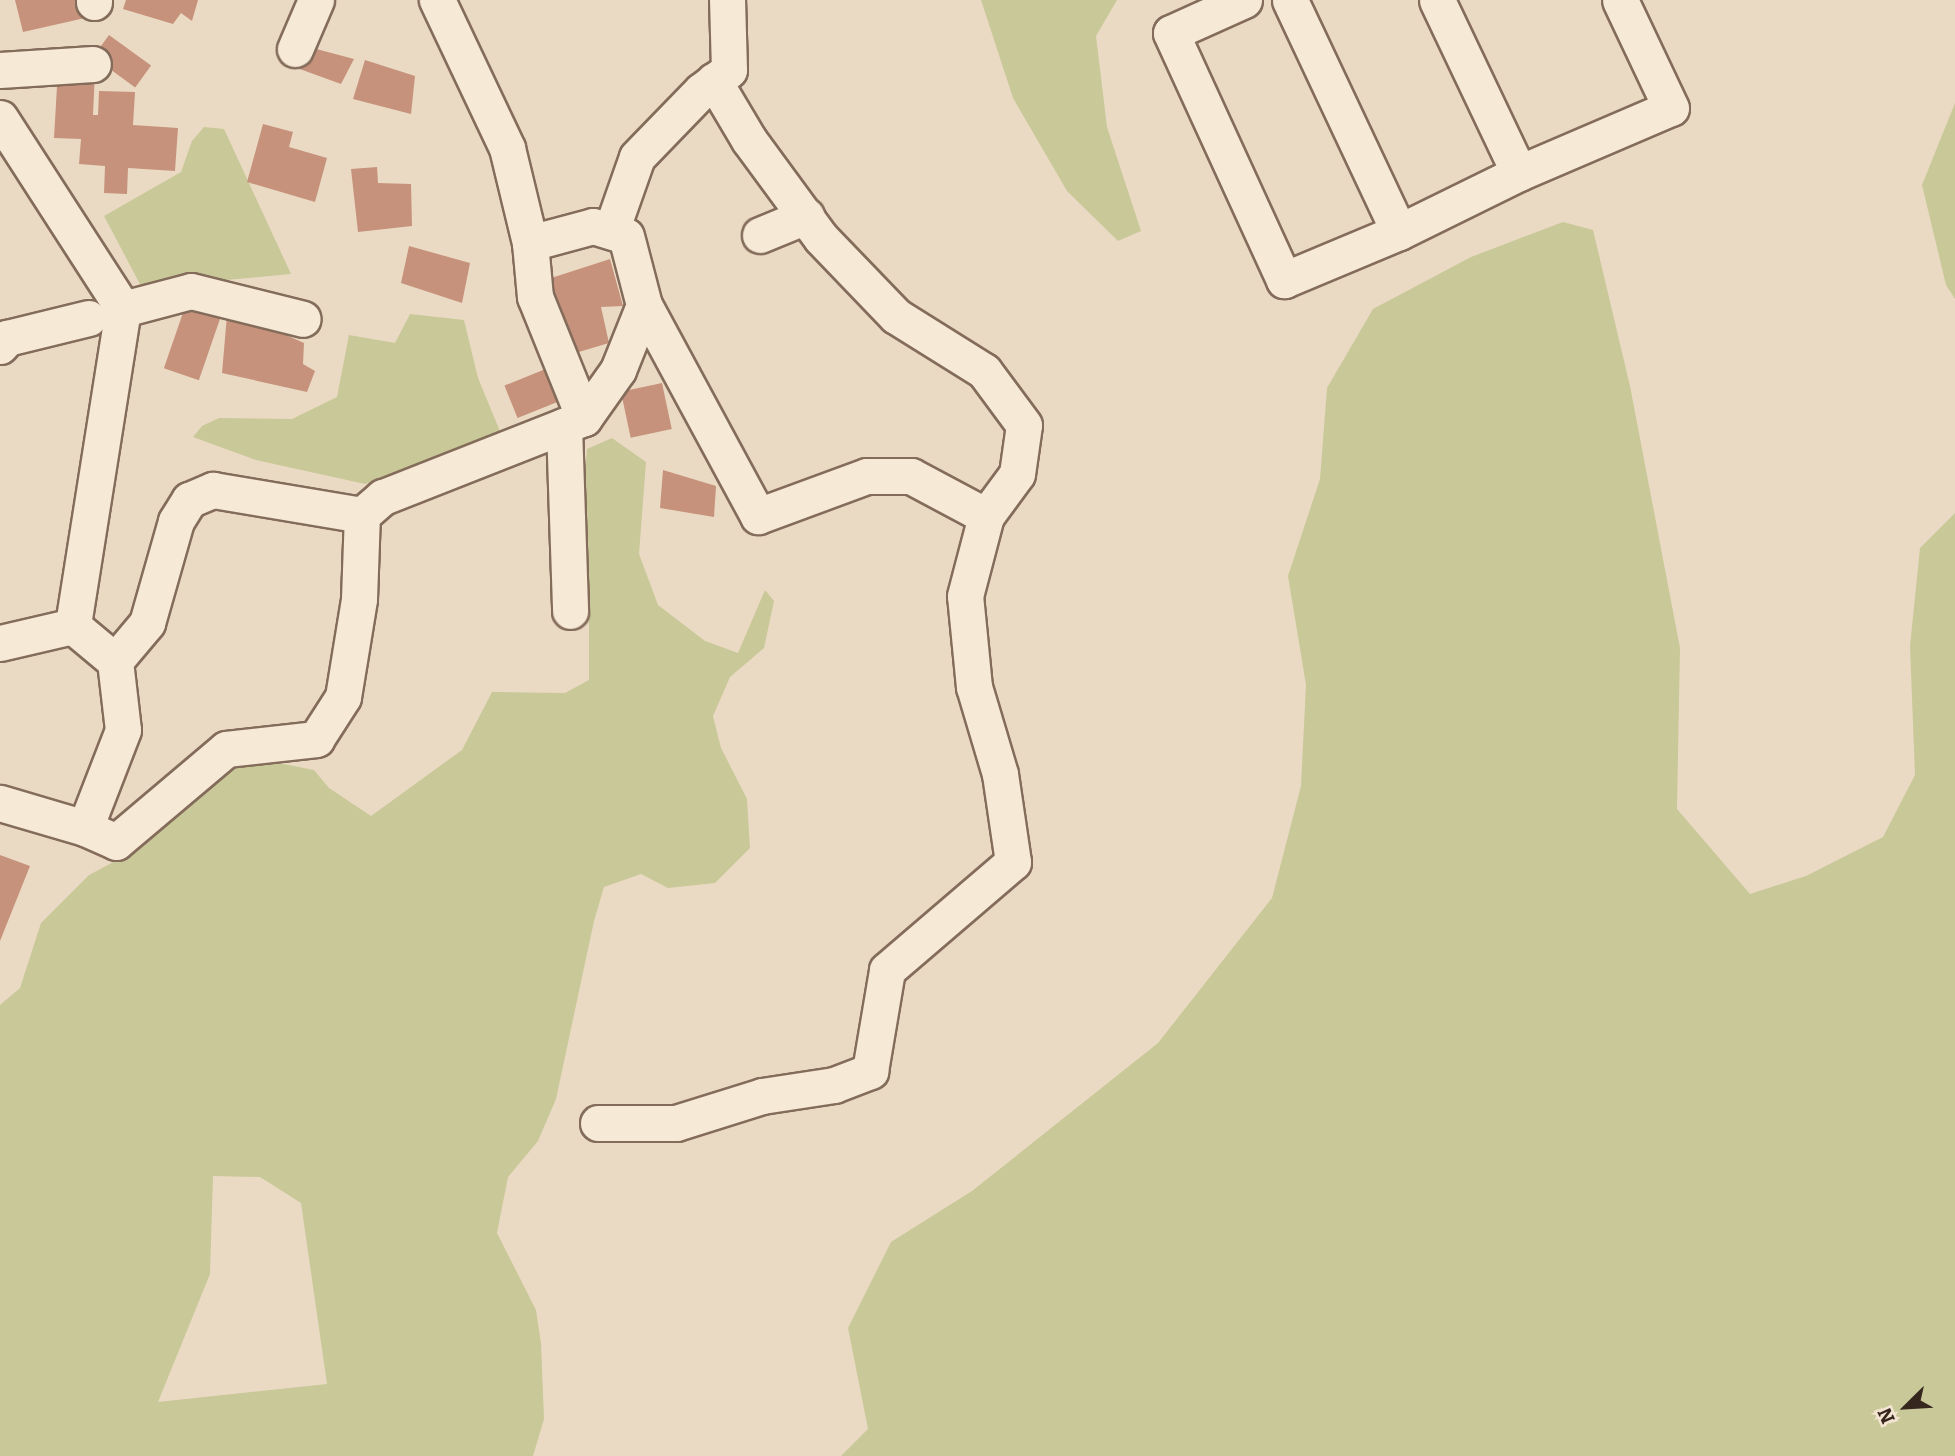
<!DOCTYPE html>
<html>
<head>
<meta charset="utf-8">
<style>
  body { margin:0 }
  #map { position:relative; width:1955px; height:1456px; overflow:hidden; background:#ebdac3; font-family:Bitter,serif }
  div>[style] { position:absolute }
  .green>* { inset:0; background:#c8c898 }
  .building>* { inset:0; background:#c6927c; transform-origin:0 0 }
  .roads { filter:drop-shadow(2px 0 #846c5b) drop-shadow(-2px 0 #846c5b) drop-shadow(0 2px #846c5b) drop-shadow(0 -2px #846c5b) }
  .minor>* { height:35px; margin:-17.5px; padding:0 17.5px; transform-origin:17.5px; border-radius:17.5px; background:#f6e9d6 }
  span { translate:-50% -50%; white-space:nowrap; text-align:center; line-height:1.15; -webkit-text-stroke:6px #f3e5d2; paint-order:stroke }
  .north { position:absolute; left:1871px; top:1372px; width:70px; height:70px; -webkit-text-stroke:5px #f3e5d2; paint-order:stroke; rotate:246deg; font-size:19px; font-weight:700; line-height:28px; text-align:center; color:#35261e }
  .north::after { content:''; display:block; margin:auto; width:24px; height:32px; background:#35261e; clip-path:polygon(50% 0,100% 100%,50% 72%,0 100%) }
</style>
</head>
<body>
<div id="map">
  <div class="green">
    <div style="clip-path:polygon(981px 0,1117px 0,1096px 36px,1107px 127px,1141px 231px,1118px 241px,1067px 191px,1013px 98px)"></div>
    <div style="clip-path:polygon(1955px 103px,1955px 299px,1946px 285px,1922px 185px)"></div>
    <div style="clip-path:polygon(204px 127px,224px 129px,291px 274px,142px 288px,104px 216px,181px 172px,192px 141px)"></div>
    <div style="clip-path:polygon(1563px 222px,1593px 230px,1630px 386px,1680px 648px,1677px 809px,1750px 894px,1806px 876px,1883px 837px,1915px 775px,1910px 646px,1920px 548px,1955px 513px,1955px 1456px,841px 1456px,868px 1429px,848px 1328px,891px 1242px,972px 1191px,1158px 1043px,1272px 898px,1301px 786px,1306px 685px,1288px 576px,1320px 479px,1327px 388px,1373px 309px,1471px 257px)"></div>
    <div style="clip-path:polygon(410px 314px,464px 320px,478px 378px,502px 436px,365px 484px,256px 460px,193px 437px,202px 426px,219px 418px,292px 419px,337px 397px,349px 335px,395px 343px)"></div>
    <div style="clip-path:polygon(evenodd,612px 438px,646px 462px,639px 554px,658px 605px,705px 641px,738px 653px,765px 590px,774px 601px,764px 648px,730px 677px,713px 716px,721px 748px,747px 799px,750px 848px,715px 883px,668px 888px,641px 874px,604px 887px,594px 921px,556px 1099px,538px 1141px,508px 1177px,497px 1233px,536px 1310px,541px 1343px,544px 1419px,533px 1456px,0 1456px,0 1005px,20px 988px,41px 923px,89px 875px,138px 849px,211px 779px,248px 757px,314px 770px,329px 788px,371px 816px,462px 750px,492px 692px,565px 693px,589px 680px,589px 569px,583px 497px,587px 449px,612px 438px,213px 1176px,260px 1177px,301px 1203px,327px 1384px,158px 1402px,210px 1274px,213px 1176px)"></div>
  </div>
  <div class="building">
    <div style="clip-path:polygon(15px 0,80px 0,85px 18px,23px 32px)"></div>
    <div style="clip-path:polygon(126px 0,198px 0,192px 21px,181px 13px,173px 24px,123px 9px)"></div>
    <div style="left:109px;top:35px;width:52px;height:27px;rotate:36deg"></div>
    <div style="clip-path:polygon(305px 46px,354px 59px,341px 84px,297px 68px)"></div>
    <div style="clip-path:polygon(365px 60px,415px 76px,411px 114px,353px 99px)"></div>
    <div style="clip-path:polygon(58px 69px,95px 71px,93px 115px,98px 115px,99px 91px,135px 92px,133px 125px,178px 128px,175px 171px,128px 168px,127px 194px,104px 193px,105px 166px,79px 164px,81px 139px,54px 138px)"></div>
    <div style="clip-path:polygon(263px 124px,293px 132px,289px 147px,327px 158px,315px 202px,247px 182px)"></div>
    <div style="clip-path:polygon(377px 167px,378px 183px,411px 184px,412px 226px,358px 232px,351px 169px)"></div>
    <div style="clip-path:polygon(409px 246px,470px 263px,462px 303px,401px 283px)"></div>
    <div style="clip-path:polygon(610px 259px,623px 306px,601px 307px,609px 343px,572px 354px,542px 281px)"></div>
    <div style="left:186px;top:304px;width:37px;height:68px;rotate:19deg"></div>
    <div style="clip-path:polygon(227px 315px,284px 328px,284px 334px,304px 343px,303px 364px,315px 371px,307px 392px,222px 373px)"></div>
    <div style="left:548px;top:368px;width:35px;height:47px;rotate:68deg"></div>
    <div style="left:662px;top:383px;width:47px;height:42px;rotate:78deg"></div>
    <div style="clip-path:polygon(663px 470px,716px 486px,714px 517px,660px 508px)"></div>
    <div style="clip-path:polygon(0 855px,30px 866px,0 941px)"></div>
  </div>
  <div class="roads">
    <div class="minor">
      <div style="left:94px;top:0;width:2px;rotate:90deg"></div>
      <div style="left:1244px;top:0;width:80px;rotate:155.7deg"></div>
      <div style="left:1171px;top:33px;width:272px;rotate:65.4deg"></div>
      <div style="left:1284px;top:280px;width:125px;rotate:-22.7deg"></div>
      <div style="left:1399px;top:232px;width:256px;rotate:-115.2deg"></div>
      <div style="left:295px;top:49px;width:53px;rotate:-66.8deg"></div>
      <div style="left:0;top:70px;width:93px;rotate:-3.7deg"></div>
      <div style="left:0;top:118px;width:227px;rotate:57.2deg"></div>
      <div style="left:123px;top:309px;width:321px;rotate:99deg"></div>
      <div style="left:73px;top:626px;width:55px;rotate:39.8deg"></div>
      <div style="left:115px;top:661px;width:69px;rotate:83.4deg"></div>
      <div style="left:123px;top:730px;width:105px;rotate:111.2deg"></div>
      <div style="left:85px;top:828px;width:89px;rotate:-163.6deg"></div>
      <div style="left:1519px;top:173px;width:165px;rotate:-23.2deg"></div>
      <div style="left:1671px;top:108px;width:119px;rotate:-115.3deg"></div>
      <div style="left:611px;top:231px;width:78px;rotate:-70.6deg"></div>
      <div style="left:637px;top:157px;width:92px;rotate:-45.9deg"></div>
      <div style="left:701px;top:91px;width:35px;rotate:-37deg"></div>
      <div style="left:729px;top:70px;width:70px;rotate:-91.6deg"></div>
      <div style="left:1399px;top:232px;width:134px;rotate:-26.2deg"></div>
      <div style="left:1519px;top:173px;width:191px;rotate:-115.4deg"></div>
      <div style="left:760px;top:235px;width:50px;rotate:-22.4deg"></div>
      <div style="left:530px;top:243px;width:65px;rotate:-15.1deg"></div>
      <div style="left:593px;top:226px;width:34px;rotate:17deg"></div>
      <div style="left:626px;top:236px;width:71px;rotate:75.4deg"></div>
      <div style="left:644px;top:305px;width:70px;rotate:111.8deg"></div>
      <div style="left:618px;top:370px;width:59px;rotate:125.3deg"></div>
      <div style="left:644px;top:305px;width:240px;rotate:61.6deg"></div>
      <div style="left:758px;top:516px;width:116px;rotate:-20.2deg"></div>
      <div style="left:867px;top:476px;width:44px"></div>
      <div style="left:911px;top:476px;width:85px;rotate:28.1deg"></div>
      <div style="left:986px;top:516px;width:52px;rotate:-53.6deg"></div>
      <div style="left:1017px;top:474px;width:49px;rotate:-81.9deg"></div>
      <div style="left:1024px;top:425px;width:67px;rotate:-126.5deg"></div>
      <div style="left:984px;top:371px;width:104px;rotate:-148deg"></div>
      <div style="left:896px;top:316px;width:108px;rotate:-133.9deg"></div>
      <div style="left:821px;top:238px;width:122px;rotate:-126.3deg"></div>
      <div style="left:749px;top:140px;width:69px;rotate:-120.7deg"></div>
      <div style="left:123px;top:309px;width:70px;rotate:-14.8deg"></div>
      <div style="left:191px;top:291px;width:115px;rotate:14deg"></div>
      <div style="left:0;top:346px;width:11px;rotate:-49deg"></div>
      <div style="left:7px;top:338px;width:84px;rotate:-13.7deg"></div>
      <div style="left:564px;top:426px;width:185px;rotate:88.1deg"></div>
      <div style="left:0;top:643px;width:75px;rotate:-13.1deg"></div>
      <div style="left:115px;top:661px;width:50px;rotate:-49.9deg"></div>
      <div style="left:147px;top:623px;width:106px;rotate:-74.1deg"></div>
      <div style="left:176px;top:521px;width:25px;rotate:-58deg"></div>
      <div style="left:189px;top:500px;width:26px;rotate:-23deg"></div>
      <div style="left:213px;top:490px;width:151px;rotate:9.5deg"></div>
      <div style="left:362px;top:515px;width:28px;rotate:-41deg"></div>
      <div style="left:383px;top:497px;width:216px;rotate:-21.5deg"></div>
      <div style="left:584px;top:418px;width:131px;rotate:-112deg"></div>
      <div style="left:535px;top:297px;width:54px;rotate:-95.3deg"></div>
      <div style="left:530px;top:243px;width:98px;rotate:-103.6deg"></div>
      <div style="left:507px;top:148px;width:164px;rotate:-115.3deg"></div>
      <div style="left:85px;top:828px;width:34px;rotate:24deg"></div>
      <div style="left:116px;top:842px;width:144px;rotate:-40.2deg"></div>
      <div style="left:226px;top:749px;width:91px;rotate:-6.3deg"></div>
      <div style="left:316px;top:739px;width:50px;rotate:-57.3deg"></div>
      <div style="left:343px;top:697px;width:99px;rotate:-80.7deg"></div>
      <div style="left:359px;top:599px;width:84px;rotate:-88deg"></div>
      <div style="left:598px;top:1123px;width:78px"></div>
      <div style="left:676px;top:1123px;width:90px;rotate:-17.4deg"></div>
      <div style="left:762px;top:1096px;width:73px;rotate:-8.7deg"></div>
      <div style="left:834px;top:1085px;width:39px;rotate:-21deg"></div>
      <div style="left:870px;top:1071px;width:102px;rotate:-80.4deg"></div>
      <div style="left:887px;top:970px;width:166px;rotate:-40.6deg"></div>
      <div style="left:1013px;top:862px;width:89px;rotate:-98.4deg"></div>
      <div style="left:1000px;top:774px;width:91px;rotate:-106.6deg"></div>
      <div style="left:974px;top:687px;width:91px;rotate:-95.6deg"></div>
      <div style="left:965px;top:596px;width:83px;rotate:-75.3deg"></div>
    </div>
  </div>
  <div class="north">N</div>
</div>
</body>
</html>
